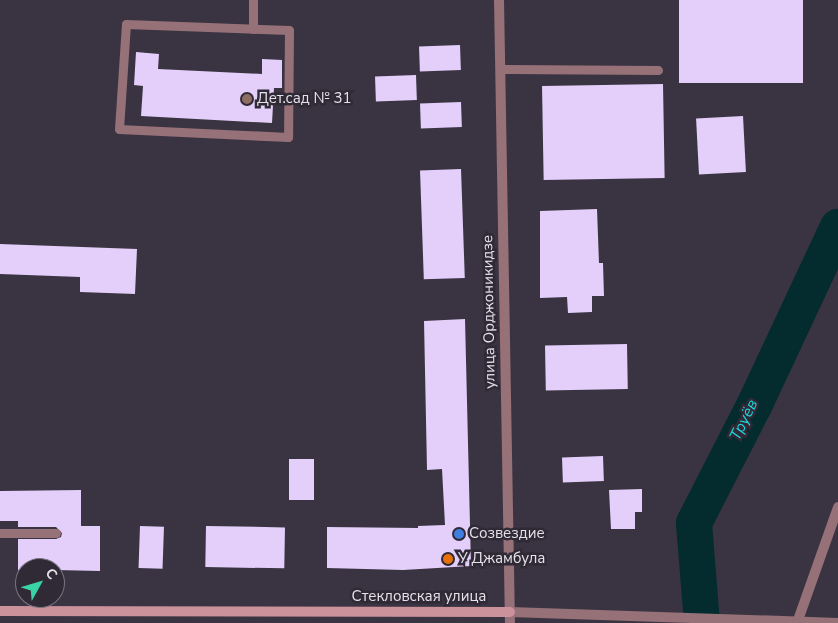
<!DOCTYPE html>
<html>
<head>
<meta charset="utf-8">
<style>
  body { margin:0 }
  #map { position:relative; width:838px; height:623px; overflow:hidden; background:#3a3442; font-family:"Nunito Sans",sans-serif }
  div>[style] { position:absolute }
  .river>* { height:36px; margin:-18px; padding:0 18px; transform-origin:18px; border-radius:18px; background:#042b2d }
  .building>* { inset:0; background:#e3cffa; transform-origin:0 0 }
  .lane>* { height:9px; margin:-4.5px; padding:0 4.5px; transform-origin:4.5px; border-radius:4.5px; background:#967178 }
  .street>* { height:10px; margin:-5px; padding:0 5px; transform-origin:5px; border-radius:5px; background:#967178 }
  .secondary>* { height:10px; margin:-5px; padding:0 5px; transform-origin:5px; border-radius:5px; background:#cb929c }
  .dots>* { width:14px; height:14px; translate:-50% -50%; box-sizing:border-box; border:2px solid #302a37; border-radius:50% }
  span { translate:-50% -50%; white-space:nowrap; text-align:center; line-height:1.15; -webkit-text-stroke:5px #302a37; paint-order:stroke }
  .poi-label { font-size:15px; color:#e6e2eb }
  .left { translate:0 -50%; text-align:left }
  .street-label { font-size:15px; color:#e6e2eb }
  .water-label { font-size:16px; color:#1bdae0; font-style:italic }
  .north { position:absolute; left:15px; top:558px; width:50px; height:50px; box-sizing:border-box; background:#302a37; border:1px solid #79747f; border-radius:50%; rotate:51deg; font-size:14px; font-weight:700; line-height:20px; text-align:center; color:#e6e2eb }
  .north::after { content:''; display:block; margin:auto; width:18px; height:22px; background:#39d4a5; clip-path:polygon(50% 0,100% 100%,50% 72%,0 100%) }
</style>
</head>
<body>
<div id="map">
  <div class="river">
    <div style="left:702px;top:623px;width:100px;rotate:-94.6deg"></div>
    <div style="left:694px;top:523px;width:131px;rotate:-62.9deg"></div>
    <div style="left:754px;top:406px;width:198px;rotate:-64.9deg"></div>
  </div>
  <div class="building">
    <div style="left:679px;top:0;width:124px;height:83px"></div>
    <div style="left:460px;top:45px;width:25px;height:41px;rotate:88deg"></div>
    <div style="clip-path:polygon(136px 52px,159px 54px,158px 69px,262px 74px,262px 59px,282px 60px,282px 88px,274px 88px,272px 123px,141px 116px,143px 86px,134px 85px)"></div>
    <div style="left:416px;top:75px;width:25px;height:41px;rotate:88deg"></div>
    <div style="left:663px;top:84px;width:94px;height:121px;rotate:89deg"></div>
    <div style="left:461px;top:102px;width:25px;height:41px;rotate:88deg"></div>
    <div style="left:743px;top:116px;width:56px;height:47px;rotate:87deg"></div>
    <div style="left:461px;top:169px;width:109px;height:41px;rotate:88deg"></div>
    <div style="clip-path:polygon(597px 209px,599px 263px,603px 263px,604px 296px,592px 296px,592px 312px,568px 313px,567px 297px,540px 298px,540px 211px)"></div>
    <div style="clip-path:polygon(0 244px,137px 249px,135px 294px,80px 292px,80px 277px,0 274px)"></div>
    <div style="clip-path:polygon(465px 319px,471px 566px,403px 570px,327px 568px,327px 527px,418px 528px,418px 526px,445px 525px,442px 469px,427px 470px,424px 321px)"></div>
    <div style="left:627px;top:344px;width:45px;height:82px;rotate:89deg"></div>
    <div style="left:603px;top:456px;width:25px;height:41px;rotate:88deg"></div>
    <div style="left:289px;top:459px;width:25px;height:41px"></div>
    <div style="clip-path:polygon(642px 489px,642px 512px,635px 512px,635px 529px,611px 529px,609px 490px)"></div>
    <div style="clip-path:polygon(81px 490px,81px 526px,100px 526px,100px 571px,55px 570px,55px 568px,25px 568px,25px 570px,18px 570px,18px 539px,56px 539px,61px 537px,62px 533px,56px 527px,18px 527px,18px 521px,0 521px,0 491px)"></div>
    <div style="left:140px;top:526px;width:24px;height:42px;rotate:2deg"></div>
    <div style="left:206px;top:526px;width:79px;height:41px;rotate:1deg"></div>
  </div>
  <div class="lane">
    <div style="left:126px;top:24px;width:163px;rotate:2.1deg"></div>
    <div style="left:289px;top:30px;width:107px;rotate:90.5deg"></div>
    <div style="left:288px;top:137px;width:169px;rotate:-177.3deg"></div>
    <div style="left:119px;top:129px;width:105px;rotate:-86.2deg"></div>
    <div style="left:253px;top:29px;width:29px;rotate:-90deg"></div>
    <div style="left:500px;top:69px;width:158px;rotate:0.4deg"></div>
    <div style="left:0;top:533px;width:56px"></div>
  </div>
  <div class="street">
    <div style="left:499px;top:0;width:623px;rotate:88.99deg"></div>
    <div style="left:510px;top:612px;width:328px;rotate:1.9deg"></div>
    <div style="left:797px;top:623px;width:123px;rotate:-70.5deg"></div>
  </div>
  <div class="secondary">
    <div style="left:0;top:611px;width:510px;rotate:0.11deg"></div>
  </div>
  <div class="dots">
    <div style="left:247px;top:99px;background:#8d6e63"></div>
    <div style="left:459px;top:534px;background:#3f7fe0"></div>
    <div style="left:448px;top:559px;background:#e8710a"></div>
  </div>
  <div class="poi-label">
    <span class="left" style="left:257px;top:99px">Дет.сад № 31</span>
    <span class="left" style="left:469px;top:534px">Созвездие</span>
    <span class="left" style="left:458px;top:559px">У Джамбула</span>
  </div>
  <div class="street-label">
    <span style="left:489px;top:312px;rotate:-91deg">улица Орджоникидзе</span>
    <span style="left:419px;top:597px">Стекловская улица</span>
  </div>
  <div class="water-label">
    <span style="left:744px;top:420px;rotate:-64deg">Труёв</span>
  </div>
  <div class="north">С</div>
</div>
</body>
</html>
